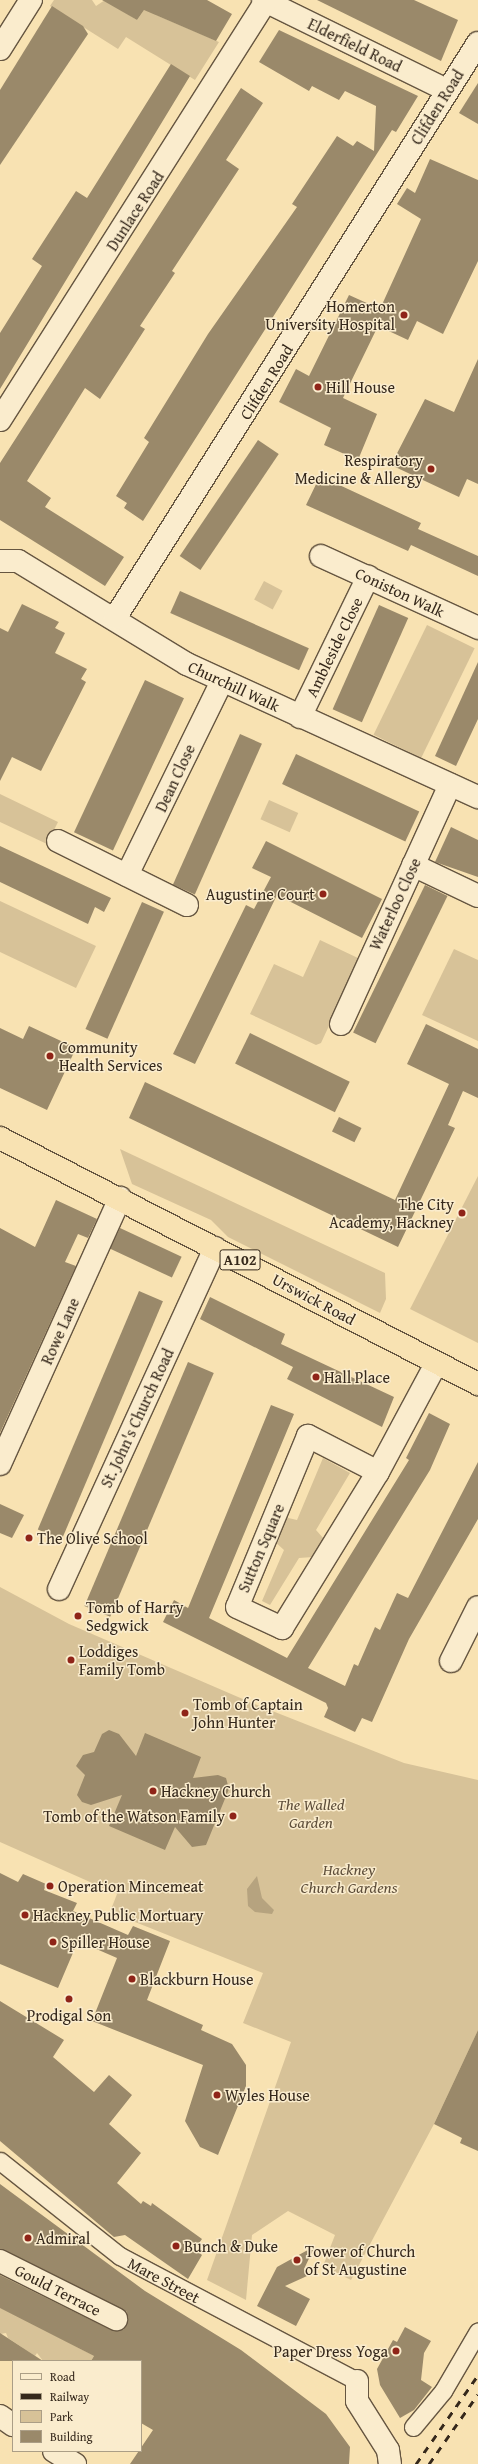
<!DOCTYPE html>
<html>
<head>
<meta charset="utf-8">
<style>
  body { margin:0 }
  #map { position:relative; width:478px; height:2464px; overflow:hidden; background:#f8e2b2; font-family:"Gentium Book Plus",serif }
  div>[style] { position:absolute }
  .green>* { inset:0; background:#d7c298; transform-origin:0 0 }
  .water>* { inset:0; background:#b6a37f }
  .building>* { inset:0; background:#9a896a; transform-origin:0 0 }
  .roads { filter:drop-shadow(1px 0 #665641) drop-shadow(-1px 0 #665641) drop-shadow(0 1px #665641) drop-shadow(0 -1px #665641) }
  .pedestrian>* { height:17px; margin:-8.5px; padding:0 8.5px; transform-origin:8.5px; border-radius:8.5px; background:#faeccd }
  .minor>* { height:22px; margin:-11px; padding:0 11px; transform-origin:11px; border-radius:11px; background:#faeccd }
  .trunk>* { height:22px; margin:-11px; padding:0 11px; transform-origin:11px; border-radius:11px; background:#f8e2b2 }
  .rail>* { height:3px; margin-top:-1.5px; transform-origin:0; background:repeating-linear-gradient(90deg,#35281b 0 7px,transparent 0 14px) }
  .dots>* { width:11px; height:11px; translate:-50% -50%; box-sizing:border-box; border:2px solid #faeccd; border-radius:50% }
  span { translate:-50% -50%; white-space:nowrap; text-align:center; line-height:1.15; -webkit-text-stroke:3px #faeccd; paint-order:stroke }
  .shield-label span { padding:1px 3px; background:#faeccd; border:1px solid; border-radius:3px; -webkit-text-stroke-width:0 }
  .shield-label { font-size:15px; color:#35281b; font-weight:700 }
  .street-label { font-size:16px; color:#35281b }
  .poi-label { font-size:16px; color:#35281b }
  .right { translate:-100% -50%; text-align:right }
  .left { translate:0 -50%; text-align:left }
  .park-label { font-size:16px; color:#5e4e3a; font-style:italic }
  .legend { position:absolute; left:12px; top:2360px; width:130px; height:92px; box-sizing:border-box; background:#faeccd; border:1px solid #ab9e86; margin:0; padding:5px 7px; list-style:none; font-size:12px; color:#35281b }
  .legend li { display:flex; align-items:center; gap:8px; height:20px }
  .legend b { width:20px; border:1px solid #ab9e86 }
</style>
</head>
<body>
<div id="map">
  <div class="green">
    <div style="clip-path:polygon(54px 0,92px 0,96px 6px,105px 0,137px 20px,148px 4px,156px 15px,219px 42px,195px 80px,126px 37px,118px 49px,50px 6px)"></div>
    <div style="left:264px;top:581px;width:21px;height:21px;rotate:28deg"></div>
    <div style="left:427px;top:625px;width:53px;height:122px;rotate:26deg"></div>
    <div style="clip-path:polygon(0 794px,58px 822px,47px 844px,0 822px)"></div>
    <div style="left:269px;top:800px;width:32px;height:21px;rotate:24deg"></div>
    <div style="clip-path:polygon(0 901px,96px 946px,76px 988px,0 952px)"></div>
    <div style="clip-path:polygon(320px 940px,360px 959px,321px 1043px,316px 1045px,250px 1014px,274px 964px,303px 977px)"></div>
    <div style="clip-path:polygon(454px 949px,478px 960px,478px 1041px,422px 1015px)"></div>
    <div style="clip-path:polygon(120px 1149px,385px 1273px,386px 1299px,380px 1313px,228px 1237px,211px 1220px,132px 1184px)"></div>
    <div style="clip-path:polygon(478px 1176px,478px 1343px,410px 1309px)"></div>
    <div style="clip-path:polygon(323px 1458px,350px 1473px,316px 1530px,324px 1539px,313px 1557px,299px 1558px,270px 1605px,262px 1601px,284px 1550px,273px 1540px,284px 1517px,297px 1520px)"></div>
    <div style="clip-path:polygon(0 1587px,69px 1624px,252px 1703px,404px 1763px,478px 1780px,478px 2030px,434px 2124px,351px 2280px,323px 2266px,335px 2235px,288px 2211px,252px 2235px,246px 2300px,207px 2280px,291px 2042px,243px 2023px,263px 1973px,110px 1912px,117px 1894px,0 1842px)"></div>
    <div style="clip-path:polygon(0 2306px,94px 2356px,91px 2361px,43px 2361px,37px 2353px,35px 2356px,8px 2338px,6px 2333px,0 2334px)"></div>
  </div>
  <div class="water">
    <div style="clip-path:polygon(257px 1876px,262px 1898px,274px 1910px,272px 1914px,255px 1912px,248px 1906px,247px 1889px)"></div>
  </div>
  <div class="building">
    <div style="clip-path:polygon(102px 0,207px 0,232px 14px,216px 41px,144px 10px,137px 20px)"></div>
    <div style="clip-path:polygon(317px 0,414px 0,458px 20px,441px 61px)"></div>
    <div style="clip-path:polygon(52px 6px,83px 26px,88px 34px,0 165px,0 90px)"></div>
    <div style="clip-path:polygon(279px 30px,418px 96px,396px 132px,392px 130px,143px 521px,124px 508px,127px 503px,116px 496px,149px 442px,144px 438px,208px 334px,297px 207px,292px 204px,337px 136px,353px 146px,357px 141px,374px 151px,376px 106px,345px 91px,339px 100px,312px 86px,309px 91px,259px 62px)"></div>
    <div style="clip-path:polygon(171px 64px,190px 76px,0 389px,0 333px,42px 266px,32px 259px,76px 191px,87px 198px)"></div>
    <div style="clip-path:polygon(478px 83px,478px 124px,459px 113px)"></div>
    <div style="clip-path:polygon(241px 88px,263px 103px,226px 160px,239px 169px,172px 271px,175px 273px,140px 326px,145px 329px,100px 399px,85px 388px,27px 481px,51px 498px,45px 507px,124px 557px,105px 586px,0 520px,0 463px)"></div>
    <div style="clip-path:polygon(430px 159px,478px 180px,478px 261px,443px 334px,417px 321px,408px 340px,378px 326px,343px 398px,377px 414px,358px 460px,324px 445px,331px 428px,279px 402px,296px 369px,309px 376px,349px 295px,380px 309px,421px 219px,397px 204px,407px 188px,415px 193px)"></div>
    <div style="clip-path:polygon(478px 359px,478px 484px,467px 479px,459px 497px,391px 465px,425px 399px,454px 412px)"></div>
    <div style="left:258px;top:440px;width:25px;height:140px;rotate:34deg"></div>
    <div style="clip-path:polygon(320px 476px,421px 523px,418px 529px,478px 556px,478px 576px,411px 545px,408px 551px,306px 505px)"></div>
    <div style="left:180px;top:591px;width:141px;height:24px;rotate:24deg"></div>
    <div style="clip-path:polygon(22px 604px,59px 622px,55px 628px,65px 633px,55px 653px,87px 669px,81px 679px,86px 682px,41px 771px,12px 757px,0 781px,0 628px,8px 632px)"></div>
    <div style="left:379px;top:605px;width:32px;height:114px;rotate:24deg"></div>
    <div style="clip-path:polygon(478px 662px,478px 719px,456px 766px,435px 756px)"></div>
    <div style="left:145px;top:680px;width:43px;height:168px;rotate:25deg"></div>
    <div style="left:240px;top:734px;width:24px;height:165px;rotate:24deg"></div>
    <div style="left:296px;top:754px;width:136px;height:33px;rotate:25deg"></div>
    <div style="clip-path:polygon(451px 827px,478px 840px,478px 877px,435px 862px)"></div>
    <div style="clip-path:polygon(266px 841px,382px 899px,362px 938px,277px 895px,195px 1064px,173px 1054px,246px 905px,254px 909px,271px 877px,252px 868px)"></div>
    <div style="clip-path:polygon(0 846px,111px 898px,104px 912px,95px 907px,88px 924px,0 882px)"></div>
    <div style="left:425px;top:885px;width:25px;height:164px;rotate:26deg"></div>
    <div style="left:142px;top:902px;width:24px;height:139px;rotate:24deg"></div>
    <div style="clip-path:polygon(426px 1024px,478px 1049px,478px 1098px,463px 1091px,448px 1125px,455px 1128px,398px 1247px,129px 1118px,145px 1082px,395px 1200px,449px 1084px,407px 1064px)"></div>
    <div style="clip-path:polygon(29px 1026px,76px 1048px,47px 1110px,0 1088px,0 1028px,23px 1039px)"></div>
    <div style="left:250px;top:1033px;width:111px;height:34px;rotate:26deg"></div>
    <div style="left:339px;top:1117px;width:25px;height:16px;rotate:26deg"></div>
    <div style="clip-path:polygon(56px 1200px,97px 1219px,88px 1238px,78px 1234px,65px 1262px,76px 1266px,0 1433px,0 1228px,35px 1247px)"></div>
    <div style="left:120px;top:1228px;width:68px;height:23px;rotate:25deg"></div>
    <div style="left:139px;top:1291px;width:26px;height:259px;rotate:23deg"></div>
    <div style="clip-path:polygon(210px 1297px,285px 1334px,281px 1344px,394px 1397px,382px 1427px,287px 1379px,293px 1367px,200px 1319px)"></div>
    <div style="left:188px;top:1362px;width:28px;height:265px;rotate:23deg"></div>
    <div style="clip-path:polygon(271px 1405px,294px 1414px,209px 1618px,287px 1658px,409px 1460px,406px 1458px,429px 1413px,450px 1424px,430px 1470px,308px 1668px,345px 1686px,354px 1664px,358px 1666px,375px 1627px,380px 1630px,397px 1593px,408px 1598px,478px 1462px,478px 1519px,409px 1639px,372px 1722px,362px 1718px,355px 1732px,324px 1717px,328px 1708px,326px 1703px,163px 1622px,174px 1600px,188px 1608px)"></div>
    <div style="clip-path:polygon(0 1504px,24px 1515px,12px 1538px,0 1533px)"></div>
    <div style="clip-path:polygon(109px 1730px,119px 1734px,136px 1756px,145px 1733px,201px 1757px,193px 1778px,218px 1775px,226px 1778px,229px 1789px,206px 1845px,192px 1847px,175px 1827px,165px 1850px,109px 1826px,122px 1795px,91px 1805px,82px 1802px,77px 1795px,85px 1775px,76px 1766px,83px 1755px,94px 1752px,102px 1734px)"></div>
    <div style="clip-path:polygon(0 1873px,18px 1882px,23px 1874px,46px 1884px,44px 1890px,77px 1903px,73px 1911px,128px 1935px,133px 1926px,170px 1941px,147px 2000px,203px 2025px,201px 2030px,232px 2044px,246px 2065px,246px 2086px,218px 2155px,200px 2147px,185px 2121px,203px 2065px,92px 2021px,117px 1958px,78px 1941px,58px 1988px,0 1964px)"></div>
    <div style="clip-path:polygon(0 2001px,64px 2040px,53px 2057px,94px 2092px,109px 2075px,132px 2095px,109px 2124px,141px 2153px,117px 2183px,141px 2204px,143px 2201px,151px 2206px,152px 2203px,202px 2239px,195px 2249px,202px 2255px,188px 2279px,125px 2235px,114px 2237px,0 2141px)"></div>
    <div style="clip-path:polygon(478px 2030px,478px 2151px,460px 2143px,462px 2138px,434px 2124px)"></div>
    <div style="clip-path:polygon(0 2184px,145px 2291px,241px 2350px,326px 2414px,350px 2447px,349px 2464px,130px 2464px,153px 2430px,141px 2423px,141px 2361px,91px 2361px,94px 2356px,0 2308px,0 2275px,111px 2330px,123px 2330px,127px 2325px,127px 2312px,0 2249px)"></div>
    <div style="clip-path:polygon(315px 2246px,304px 2269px,307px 2276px,285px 2286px,310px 2299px,296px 2326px,257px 2306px,277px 2267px)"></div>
    <div style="clip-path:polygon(405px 2327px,431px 2341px,424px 2353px,421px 2380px,432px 2387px,414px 2410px,400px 2418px,380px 2385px,377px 2369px,393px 2340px,397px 2342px)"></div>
    <div style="clip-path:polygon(0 2333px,43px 2361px,0 2361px)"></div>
  </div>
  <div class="roads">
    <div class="pedestrian">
      <div style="left:0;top:2161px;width:153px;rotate:38.4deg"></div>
      <div style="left:120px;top:2256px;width:268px;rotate:27.8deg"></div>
      <div style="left:413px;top:2427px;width:47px;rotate:-50.2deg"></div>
      <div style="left:443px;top:2391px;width:69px;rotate:-59.7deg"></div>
    </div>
    <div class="minor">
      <div style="left:263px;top:0;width:205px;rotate:26.1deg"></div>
      <div style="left:0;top:49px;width:58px;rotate:-57.7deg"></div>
      <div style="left:0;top:420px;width:498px;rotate:-57.6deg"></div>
      <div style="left:321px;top:556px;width:173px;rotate:24.6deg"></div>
      <div style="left:0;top:561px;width:18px"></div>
      <div style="left:18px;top:561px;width:198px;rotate:31.4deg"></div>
      <div style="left:187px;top:664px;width:320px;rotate:24.6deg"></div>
      <div style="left:115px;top:618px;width:680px;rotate:-57.74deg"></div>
      <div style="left:300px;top:717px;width:156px;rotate:-64.1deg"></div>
      <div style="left:58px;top:841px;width:144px;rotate:26.4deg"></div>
      <div style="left:413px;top:865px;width:72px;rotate:25.5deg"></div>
      <div style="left:127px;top:875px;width:216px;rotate:-63.9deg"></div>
      <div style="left:341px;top:1024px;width:263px;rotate:-65.5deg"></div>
      <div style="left:0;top:1464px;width:292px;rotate:-65.7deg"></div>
      <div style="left:378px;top:1472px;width:79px;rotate:-152.8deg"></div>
      <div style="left:308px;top:1436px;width:185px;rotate:112.5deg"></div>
      <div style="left:237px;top:1607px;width:50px;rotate:25deg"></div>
      <div style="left:282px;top:1628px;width:183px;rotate:-58.4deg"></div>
      <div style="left:378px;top:1472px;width:123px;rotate:-61.8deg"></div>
      <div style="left:59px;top:1589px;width:375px;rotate:-65.4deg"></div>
      <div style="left:451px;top:1661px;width:60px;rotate:-63.4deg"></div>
      <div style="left:0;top:2261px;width:130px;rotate:26.6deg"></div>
      <div style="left:357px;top:2381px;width:20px;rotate:90deg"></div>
      <div style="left:357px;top:2401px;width:58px;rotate:57.7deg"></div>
      <div style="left:388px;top:2450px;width:14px;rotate:82deg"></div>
      <div style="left:0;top:2416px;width:16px;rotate:35deg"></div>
      <div style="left:54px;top:2451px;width:25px;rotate:32deg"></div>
    </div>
    <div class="trunk">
      <div style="left:0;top:1138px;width:538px;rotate:27.23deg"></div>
    </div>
  </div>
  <div class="rail">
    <div style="left:416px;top:2464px;width:108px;rotate:-55.1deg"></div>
    <div style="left:429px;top:2464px;width:85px;rotate:-55deg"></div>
  </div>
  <div class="dots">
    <div style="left:404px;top:315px;background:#8f2418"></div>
    <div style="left:318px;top:387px;background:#8f2418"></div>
    <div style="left:431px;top:469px;background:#8f2418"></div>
    <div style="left:323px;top:894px;background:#8f2418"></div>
    <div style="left:50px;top:1056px;background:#8f2418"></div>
    <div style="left:462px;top:1213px;background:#8f2418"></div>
    <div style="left:316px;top:1377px;background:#8f2418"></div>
    <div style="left:29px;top:1538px;background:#8f2418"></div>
    <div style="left:78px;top:1616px;background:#8f2418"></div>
    <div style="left:71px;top:1660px;background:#8f2418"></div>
    <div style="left:185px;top:1713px;background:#8f2418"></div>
    <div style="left:153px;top:1791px;background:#8f2418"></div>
    <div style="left:233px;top:1816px;background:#8f2418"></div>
    <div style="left:50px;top:1886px;background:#8f2418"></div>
    <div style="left:25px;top:1915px;background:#8f2418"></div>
    <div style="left:53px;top:1942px;background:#8f2418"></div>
    <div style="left:132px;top:1979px;background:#8f2418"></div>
    <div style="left:69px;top:1999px;background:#8f2418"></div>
    <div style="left:217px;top:2095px;background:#8f2418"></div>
    <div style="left:28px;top:2238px;background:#8f2418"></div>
    <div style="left:176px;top:2246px;background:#8f2418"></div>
    <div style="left:297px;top:2260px;background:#8f2418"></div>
    <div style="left:396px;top:2351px;background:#8f2418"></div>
  </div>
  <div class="shield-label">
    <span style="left:240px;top:1260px">A102</span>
  </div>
  <div class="street-label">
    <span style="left:355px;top:45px;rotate:26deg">Elderfield Road</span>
    <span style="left:437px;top:107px;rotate:-58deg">Clifden Road</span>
    <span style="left:135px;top:211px;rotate:-57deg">Dunlace Road</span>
    <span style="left:266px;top:382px;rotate:-58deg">Clifden Road</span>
    <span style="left:400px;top:592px;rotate:25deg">Coniston Walk</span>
    <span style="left:334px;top:647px;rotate:-64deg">Ambleside Close</span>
    <span style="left:234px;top:686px;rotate:25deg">Churchill Walk</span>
    <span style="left:175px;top:778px;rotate:-65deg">Dean Close</span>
    <span style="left:395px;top:904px;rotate:-65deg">Waterloo Close</span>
    <span style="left:314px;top:1299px;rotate:28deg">Urswick Road</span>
    <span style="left:60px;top:1331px;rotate:-66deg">Rowe Lane</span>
    <span style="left:137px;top:1418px;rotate:-65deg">St. John's Church Road</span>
    <span style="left:261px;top:1548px;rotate:-67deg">Sutton Square</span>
    <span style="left:164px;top:2280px;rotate:28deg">Mare Street</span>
    <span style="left:58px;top:2290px;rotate:27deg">Gould Terrace</span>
  </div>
  <div class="poi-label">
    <span class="right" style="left:395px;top:315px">Homerton<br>University Hospital</span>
    <span class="left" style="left:326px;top:387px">Hill House</span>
    <span class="right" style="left:423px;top:469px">Respiratory<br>Medicine &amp; Allergy</span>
    <span class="right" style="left:315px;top:894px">Augustine Court</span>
    <span class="left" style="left:59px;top:1056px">Community<br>Health Services</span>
    <span class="right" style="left:454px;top:1213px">The City<br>Academy, Hackney</span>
    <span class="left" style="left:324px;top:1377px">Hall Place</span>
    <span class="left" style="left:37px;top:1538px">The Olive School</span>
    <span class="left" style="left:86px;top:1616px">Tomb of Harry<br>Sedgwick</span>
    <span class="left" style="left:79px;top:1660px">Loddiges<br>Family Tomb</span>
    <span class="left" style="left:193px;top:1713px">Tomb of Captain<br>John Hunter</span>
    <span class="left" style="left:161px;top:1791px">Hackney Church</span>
    <span class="right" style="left:225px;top:1816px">Tomb of the Watson Family</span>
    <span class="left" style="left:58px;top:1886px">Operation Mincemeat</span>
    <span class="left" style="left:33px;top:1915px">Hackney Public Mortuary</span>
    <span class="left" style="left:61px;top:1942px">Spiller House</span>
    <span class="left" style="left:140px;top:1979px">Blackburn House</span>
    <span style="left:69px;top:2015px">Prodigal Son</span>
    <span class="left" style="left:225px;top:2095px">Wyles House</span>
    <span class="left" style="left:36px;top:2238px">Admiral</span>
    <span class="left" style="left:184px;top:2246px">Bunch &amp; Duke</span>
    <span class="left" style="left:305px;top:2260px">Tower of Church<br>of St Augustine</span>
    <span class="right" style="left:388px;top:2351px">Paper Dress Yoga</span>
  </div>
  <div class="park-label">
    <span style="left:311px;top:1813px">The Walled<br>Garden</span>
    <span style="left:349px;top:1878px">Hackney<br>Church Gardens</span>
  </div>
  <ul class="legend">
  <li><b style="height:5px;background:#faeccd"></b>Road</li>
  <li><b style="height:5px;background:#35281b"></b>Railway</li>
  <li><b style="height:11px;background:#d7c298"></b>Park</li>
  <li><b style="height:11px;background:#9a896a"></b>Building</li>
  </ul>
</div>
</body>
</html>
